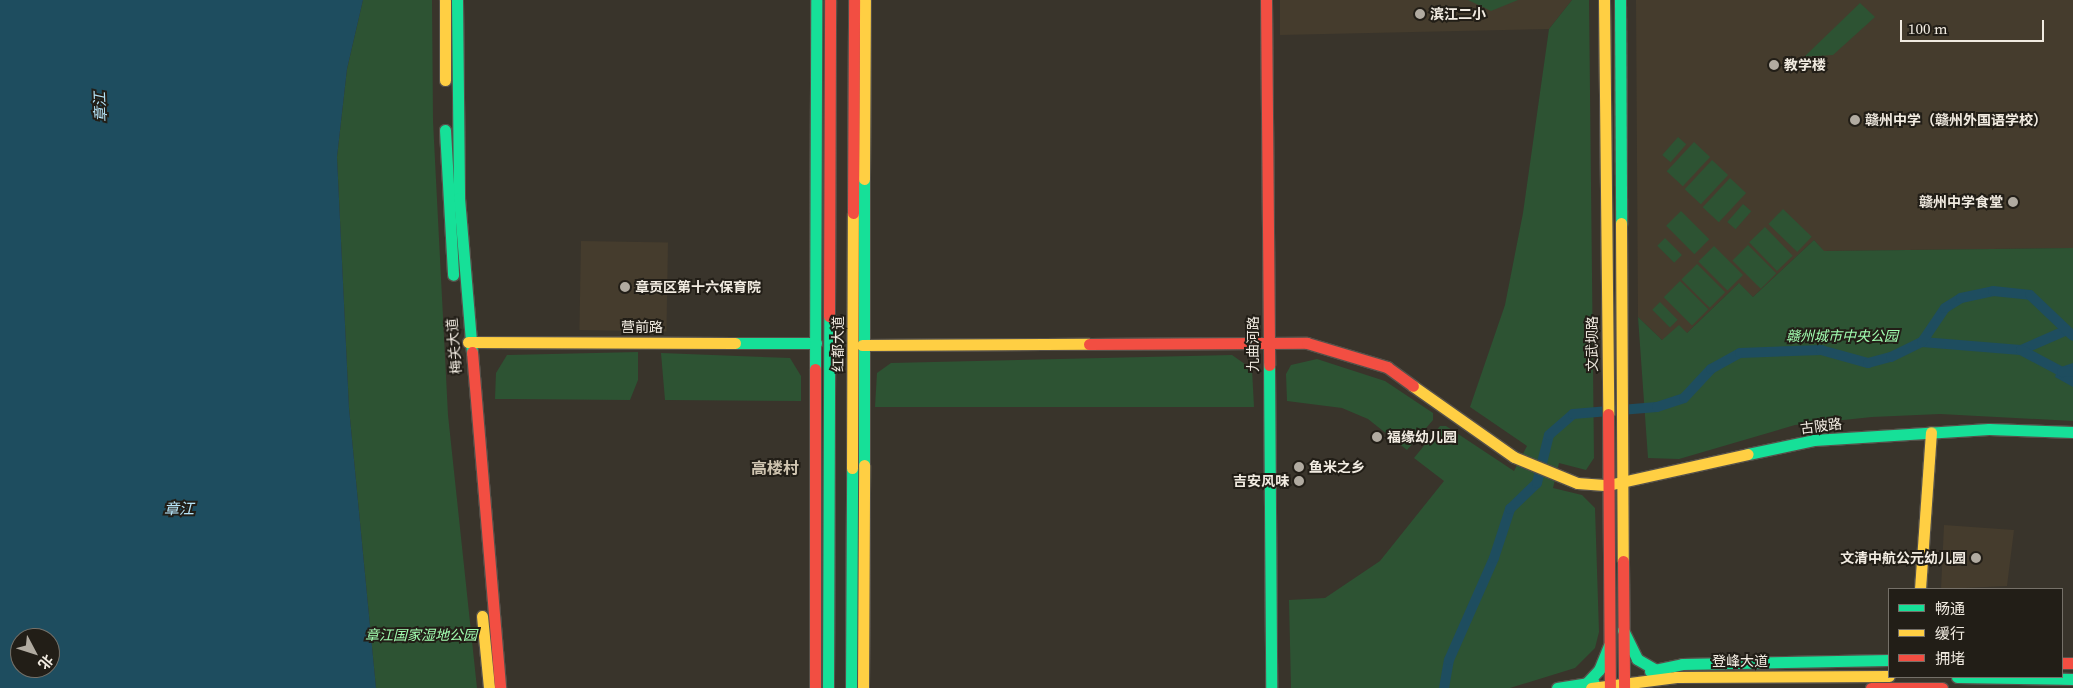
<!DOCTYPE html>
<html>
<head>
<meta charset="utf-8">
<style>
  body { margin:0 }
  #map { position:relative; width:2073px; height:688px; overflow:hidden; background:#39342b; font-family:"Source Serif 4","Noto Sans SC",serif }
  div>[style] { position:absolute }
  .education>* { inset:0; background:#453c2d; transform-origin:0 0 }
  .green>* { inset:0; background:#2d5333; transform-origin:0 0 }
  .water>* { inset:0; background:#1e4d5f }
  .canal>* { height:10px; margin:-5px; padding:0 5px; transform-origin:5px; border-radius:5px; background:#1e4d5f }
  .roads { filter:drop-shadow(1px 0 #56514a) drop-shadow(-1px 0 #56514a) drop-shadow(0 1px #56514a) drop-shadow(0 -1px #56514a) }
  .fast>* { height:11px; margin:-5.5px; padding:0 5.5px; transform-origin:5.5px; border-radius:5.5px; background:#16e098 }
  .slow>* { height:11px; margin:-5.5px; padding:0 5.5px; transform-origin:5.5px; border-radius:5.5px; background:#ffcf43 }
  .jam>* { height:11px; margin:-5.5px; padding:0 5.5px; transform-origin:5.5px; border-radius:5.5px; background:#f24e42 }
  .dots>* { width:14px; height:14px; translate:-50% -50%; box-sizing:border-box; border:2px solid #221e17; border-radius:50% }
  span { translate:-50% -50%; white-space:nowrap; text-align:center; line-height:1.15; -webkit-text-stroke:4px #221e17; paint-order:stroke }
  .poi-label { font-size:14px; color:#f1ebe1; font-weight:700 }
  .left { translate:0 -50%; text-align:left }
  .right { translate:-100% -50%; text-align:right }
  .street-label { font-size:14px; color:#f1ebe1 }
  .park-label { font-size:14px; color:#a1fdb0; font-style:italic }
  .water-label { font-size:15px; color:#b7e5f9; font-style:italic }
  .quarter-label { font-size:16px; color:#d0c5b1; font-weight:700 }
  .legend { position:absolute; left:1888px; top:588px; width:175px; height:90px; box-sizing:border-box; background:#221e17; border:1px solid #757068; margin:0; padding:6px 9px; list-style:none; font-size:15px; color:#f1ebe1 }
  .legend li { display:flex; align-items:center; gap:10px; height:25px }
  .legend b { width:25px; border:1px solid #757068 }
  .north { position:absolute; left:10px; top:628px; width:50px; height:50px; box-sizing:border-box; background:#221e17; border:1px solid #757068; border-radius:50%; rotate:130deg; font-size:14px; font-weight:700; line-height:20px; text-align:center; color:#f1ebe1 }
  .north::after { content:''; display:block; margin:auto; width:18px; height:22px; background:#b1aba1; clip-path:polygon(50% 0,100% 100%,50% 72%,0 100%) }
  .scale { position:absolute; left:1900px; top:20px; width:144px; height:22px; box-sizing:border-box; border:2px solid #f1ebe1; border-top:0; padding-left:6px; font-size:15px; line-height:18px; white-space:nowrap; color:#f1ebe1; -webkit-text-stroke:4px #221e17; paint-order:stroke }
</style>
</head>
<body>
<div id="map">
  <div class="education">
    <div style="clip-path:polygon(1280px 0,1572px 0,1549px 29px,1280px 35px)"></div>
    <div style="clip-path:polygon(1636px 0,2073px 0,2073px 248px,1823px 251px,1814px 240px,1753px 297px,1738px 284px,1687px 333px,1662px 340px,1638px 317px)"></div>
    <div style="left:581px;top:241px;width:87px;height:89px;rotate:1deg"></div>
    <div style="clip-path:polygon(1944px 525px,2014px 530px,2007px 586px,1941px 589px)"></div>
  </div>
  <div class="green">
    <div style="clip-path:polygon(363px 0,432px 0,433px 121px,448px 415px,477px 688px,376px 688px,349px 408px,337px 157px,347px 69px)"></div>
    <div style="clip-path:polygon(1468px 0,1518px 0,1491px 11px)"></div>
    <div style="clip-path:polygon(1572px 0,1589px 0,1594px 458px,1586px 470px,1559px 463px,1553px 488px,1582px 495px,1595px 508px,1599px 632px,1595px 648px,1575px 668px,1510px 688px,1291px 688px,1289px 600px,1325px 598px,1380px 561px,1444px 481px,1414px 458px,1440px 426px,1446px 426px,1514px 471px,1527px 446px,1470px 407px,1505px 305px,1523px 213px,1549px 29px)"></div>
    <div style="clip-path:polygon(1860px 3px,1875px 17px,1833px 55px,1804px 57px)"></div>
    <div style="left:1678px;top:137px;width:11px;height:24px;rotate:41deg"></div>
    <div style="left:1694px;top:142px;width:22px;height:40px;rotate:43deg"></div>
    <div style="left:1712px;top:160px;width:22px;height:40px;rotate:43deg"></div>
    <div style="left:1730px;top:178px;width:22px;height:40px;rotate:43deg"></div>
    <div style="left:1743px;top:204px;width:11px;height:24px;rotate:41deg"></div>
    <div style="left:1783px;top:209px;width:40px;height:21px;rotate:44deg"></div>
    <div style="left:1681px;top:211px;width:40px;height:21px;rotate:45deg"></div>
    <div style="left:1765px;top:227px;width:40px;height:22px;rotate:46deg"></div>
    <div style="left:1665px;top:238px;width:24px;height:11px;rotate:45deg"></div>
    <div style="clip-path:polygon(1814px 240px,1824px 251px,2073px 248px,2073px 421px,1940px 414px,1872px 417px,1795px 425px,1679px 459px,1648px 458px,1638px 317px,1662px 340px,1679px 325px,1687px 333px,1739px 283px,1753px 297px)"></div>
    <div style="left:1748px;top:245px;width:40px;height:22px;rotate:45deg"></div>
    <div style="left:1714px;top:246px;width:41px;height:22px;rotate:45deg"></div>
    <div style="left:1697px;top:264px;width:40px;height:22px;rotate:45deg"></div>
    <div style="left:1680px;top:281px;width:40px;height:23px;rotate:45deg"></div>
    <div style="left:1660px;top:302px;width:25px;height:11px;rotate:45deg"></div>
    <div style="clip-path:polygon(638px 352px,638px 380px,630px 400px,495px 399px,496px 373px,507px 355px)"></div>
    <div style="clip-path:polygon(661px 353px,790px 358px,801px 376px,801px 401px,665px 400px)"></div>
    <div style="clip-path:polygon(1232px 355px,1252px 369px,1254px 407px,875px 407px,877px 373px,891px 363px)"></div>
    <div style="clip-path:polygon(1317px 359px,1385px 381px,1433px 413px,1433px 420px,1407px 450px,1368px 419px,1342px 408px,1287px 401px,1286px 374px,1291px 365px)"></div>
  </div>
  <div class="water">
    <div style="clip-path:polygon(evenodd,0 0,363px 0,347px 69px,337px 157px,349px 408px,376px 688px,0 688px,0 0,20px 638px,50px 638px,50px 668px,20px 668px,20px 638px)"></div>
    <div style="clip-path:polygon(2073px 363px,2073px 387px,2055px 377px,2058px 368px)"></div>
  </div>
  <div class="canal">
    <div style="left:1922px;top:342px;width:99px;rotate:4.6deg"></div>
    <div style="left:2021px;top:350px;width:48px;rotate:-23.4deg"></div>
    <div style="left:2021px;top:350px;width:47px;rotate:28.2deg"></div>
    <div style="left:2062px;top:372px;width:11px;rotate:-5deg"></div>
    <div style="left:1444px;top:688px;width:28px;rotate:-80deg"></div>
    <div style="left:1449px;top:660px;width:111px;rotate:-66.2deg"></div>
    <div style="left:1494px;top:558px;width:52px;rotate:-71.9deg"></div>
    <div style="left:1510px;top:509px;width:37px;rotate:-44deg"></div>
    <div style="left:1537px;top:483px;width:49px;rotate:-76deg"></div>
    <div style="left:1549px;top:435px;width:32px;rotate:-41deg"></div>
    <div style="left:1573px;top:414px;width:84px;rotate:-4.8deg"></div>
    <div style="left:1657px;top:407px;width:28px;rotate:-18deg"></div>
    <div style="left:1684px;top:398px;width:40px;rotate:-47deg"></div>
    <div style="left:1711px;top:369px;width:33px;rotate:-29deg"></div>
    <div style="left:1740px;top:353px;width:81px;rotate:-2.1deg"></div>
    <div style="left:1821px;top:350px;width:49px;rotate:15.5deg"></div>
    <div style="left:1868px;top:363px;width:24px;rotate:-15deg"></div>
    <div style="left:1891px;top:357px;width:34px;rotate:-26deg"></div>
    <div style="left:1922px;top:342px;width:41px;rotate:-55.9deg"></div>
    <div style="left:1945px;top:308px;width:19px;rotate:-32deg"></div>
    <div style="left:1961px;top:298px;width:33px;rotate:-12deg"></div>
    <div style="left:1993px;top:291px;width:37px;rotate:6deg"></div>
    <div style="left:2030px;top:295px;width:59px;rotate:43.6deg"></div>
  </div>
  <div class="roads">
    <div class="fast">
      <div style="left:457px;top:0;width:198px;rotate:89.4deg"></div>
      <div style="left:459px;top:198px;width:155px;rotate:85.2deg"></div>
      <div style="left:1620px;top:0;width:223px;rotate:89.7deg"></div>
      <div style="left:445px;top:130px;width:145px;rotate:86.8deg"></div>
      <div style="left:735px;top:343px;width:81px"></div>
      <div style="left:1269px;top:365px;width:323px;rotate:89.6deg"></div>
      <div style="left:815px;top:369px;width:369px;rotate:-89.8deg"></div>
      <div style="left:1748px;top:454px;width:67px;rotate:-12deg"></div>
      <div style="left:1814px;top:440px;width:175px;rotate:-3.6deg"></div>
      <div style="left:1989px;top:429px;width:84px;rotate:2deg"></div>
      <div style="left:864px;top:465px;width:286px;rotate:-90deg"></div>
      <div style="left:1623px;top:630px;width:32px;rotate:64deg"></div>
      <div style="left:1637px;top:659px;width:32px;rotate:30deg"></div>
      <div style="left:1650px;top:671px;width:33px;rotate:-12deg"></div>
      <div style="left:1682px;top:664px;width:207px;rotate:-1.1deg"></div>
      <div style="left:1957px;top:677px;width:116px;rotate:1deg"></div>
      <div style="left:828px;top:688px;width:372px;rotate:-89.8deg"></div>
      <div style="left:851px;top:688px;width:220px;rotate:-89.7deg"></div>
      <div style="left:1557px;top:688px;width:37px;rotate:-9deg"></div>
      <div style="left:1582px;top:688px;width:25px;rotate:-47deg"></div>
      <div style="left:1599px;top:670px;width:27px;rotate:-68deg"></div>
    </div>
    <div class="slow">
      <div style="left:445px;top:0;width:80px;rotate:90deg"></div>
      <div style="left:1604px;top:0;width:414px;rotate:89.4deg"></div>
      <div style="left:864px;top:179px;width:179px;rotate:-89.7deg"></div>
      <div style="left:1621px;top:223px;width:338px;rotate:89.7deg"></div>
      <div style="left:468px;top:342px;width:267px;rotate:0.2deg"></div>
      <div style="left:862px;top:345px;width:227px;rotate:-0.3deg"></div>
      <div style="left:1413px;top:386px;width:123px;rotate:35.1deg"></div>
      <div style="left:1514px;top:457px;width:68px;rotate:22.4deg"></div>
      <div style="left:1577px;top:483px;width:31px;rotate:4deg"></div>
      <div style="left:1608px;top:485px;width:143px;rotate:-12.5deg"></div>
      <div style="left:852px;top:468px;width:255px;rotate:-89.8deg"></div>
      <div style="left:1920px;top:589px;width:157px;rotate:-86deg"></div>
      <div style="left:482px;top:616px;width:72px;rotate:84.4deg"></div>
      <div style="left:863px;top:688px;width:223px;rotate:-89.7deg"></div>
      <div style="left:1591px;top:688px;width:86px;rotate:-7.4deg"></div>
      <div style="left:1676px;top:677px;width:213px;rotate:-0.3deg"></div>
    </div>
    <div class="jam">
      <div style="left:1266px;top:0;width:365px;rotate:89.5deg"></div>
      <div style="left:853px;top:213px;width:213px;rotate:-89.7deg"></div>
      <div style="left:829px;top:316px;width:316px;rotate:-89.8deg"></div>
      <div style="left:1089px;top:344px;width:218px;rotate:-0.3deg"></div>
      <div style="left:1307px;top:343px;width:84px;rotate:16.7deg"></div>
      <div style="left:1387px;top:367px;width:32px;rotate:36deg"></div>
      <div style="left:472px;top:352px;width:337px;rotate:85.2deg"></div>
      <div style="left:1608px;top:414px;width:274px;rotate:89.6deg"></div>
      <div style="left:1623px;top:561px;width:127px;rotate:89.5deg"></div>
      <div style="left:2062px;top:663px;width:11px"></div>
      <div style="left:815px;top:688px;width:319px;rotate:-90deg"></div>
      <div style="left:1871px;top:688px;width:71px"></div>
    </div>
  </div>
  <div class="dots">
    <div style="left:1420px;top:14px;background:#b1aba1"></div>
    <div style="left:1774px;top:65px;background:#b1aba1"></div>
    <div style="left:1855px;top:120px;background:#b1aba1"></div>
    <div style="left:2013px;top:202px;background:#b1aba1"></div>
    <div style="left:625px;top:287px;background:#b1aba1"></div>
    <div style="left:1377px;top:437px;background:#b1aba1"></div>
    <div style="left:1299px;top:467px;background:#b1aba1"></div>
    <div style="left:1299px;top:481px;background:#b1aba1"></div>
    <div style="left:1976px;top:558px;background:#b1aba1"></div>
  </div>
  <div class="poi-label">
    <span class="left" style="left:1430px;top:14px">滨江二小</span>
    <span class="left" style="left:1784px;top:65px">教学楼</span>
    <span class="left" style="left:1865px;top:120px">赣州中学（赣州外国语学校）</span>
    <span class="right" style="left:2003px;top:202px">赣州中学食堂</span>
    <span class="left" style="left:635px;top:287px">章贡区第十六保育院</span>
    <span class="left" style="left:1387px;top:437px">福缘幼儿园</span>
    <span class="left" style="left:1309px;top:467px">鱼米之乡</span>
    <span class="right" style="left:1289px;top:481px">吉安风味</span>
    <span class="right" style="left:1966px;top:558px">文清中航公元幼儿园</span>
  </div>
  <div class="street-label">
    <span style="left:642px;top:327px">营前路</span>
    <span style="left:838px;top:344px;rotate:-90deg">红都大道</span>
    <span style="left:1253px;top:344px;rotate:-90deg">九曲河路</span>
    <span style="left:1592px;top:344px;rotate:-90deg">文武坝路</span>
    <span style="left:454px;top:346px;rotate:-95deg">梅关大道</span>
    <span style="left:1821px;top:426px;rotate:-7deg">古陂路</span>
    <span style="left:1740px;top:661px">登峰大道</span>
  </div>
  <div class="park-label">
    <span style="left:1842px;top:336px">赣州城市中央公园</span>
    <span style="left:421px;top:635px">章江国家湿地公园</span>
  </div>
  <div class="water-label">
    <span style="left:100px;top:107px;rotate:-92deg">章江</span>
    <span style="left:179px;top:509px">章江</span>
  </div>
  <div class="quarter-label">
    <span style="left:775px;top:468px">高楼村</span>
  </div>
  <ul class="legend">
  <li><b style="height:6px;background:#16e098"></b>畅通</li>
  <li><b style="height:6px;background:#ffcf43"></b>缓行</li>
  <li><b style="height:6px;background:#f24e42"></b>拥堵</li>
  </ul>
  <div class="north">北</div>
  <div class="scale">100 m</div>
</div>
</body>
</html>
